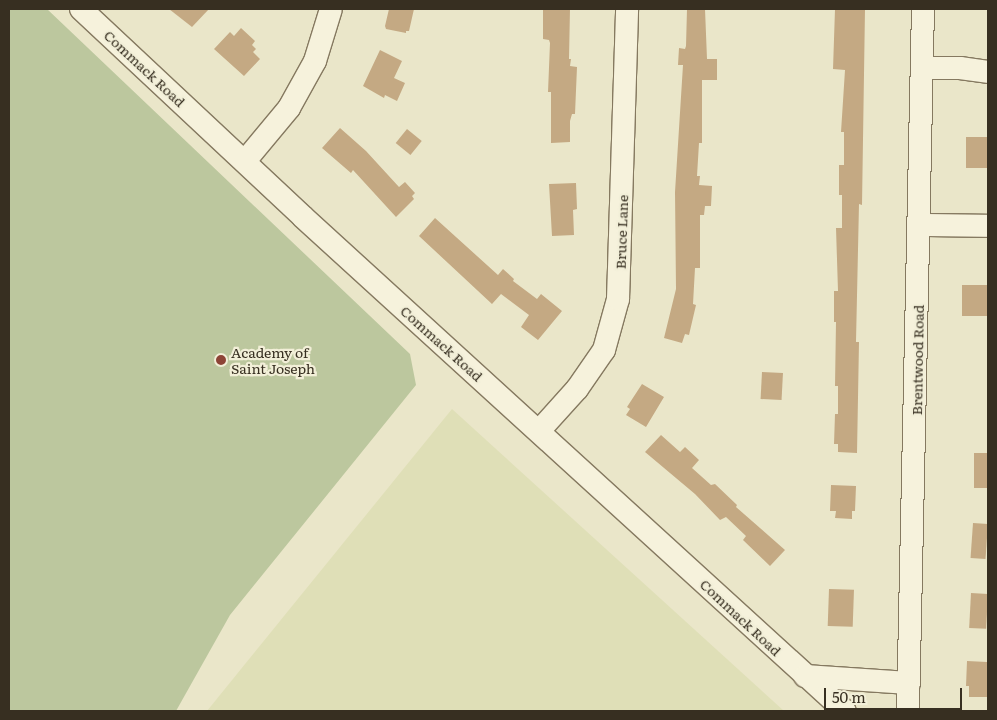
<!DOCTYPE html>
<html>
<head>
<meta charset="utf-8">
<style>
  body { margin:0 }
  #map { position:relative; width:997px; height:720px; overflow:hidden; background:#eae6c9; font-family:Literata,serif }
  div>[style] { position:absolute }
  .farmland>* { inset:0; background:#dfdfb7 }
  .green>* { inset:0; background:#bcc79e }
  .building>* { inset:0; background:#c4a983; transform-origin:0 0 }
  .roads { filter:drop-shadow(1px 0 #857960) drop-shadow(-1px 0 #857960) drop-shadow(0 1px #857960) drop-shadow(0 -1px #857960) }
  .minor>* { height:22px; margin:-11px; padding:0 11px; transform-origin:11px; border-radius:11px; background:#f6f2dc }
  .dots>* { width:14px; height:14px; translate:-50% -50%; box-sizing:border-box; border:2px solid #f2efd8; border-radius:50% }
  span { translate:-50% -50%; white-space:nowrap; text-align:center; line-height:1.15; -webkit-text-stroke:4.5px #f2efd8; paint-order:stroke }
  .street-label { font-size:14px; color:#372f21 }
  .poi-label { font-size:14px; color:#372f21 }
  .left { translate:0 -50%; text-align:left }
  .frame { position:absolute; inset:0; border:10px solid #372f21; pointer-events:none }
  .scale { position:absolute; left:824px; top:688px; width:138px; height:22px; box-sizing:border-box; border:2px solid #372f21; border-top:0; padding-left:6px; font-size:15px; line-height:18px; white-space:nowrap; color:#372f21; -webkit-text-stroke:4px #f2efd8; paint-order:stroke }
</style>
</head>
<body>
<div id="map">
  <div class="farmland">
    <div style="clip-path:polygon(452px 409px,784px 711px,207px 711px)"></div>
  </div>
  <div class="green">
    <div style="clip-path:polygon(9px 9px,47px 9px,410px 354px,416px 385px,230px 615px,176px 711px,9px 711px)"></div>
  </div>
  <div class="building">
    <div style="clip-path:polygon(169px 9px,209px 9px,192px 27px)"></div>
    <div style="clip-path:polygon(389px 9px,414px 9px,409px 31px,406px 31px,406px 33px,386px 29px,385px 26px)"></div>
    <div style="clip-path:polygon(543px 9px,570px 9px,569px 59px,571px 59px,570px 66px,577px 67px,575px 114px,572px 114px,570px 121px,570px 142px,551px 143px,551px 92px,548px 92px,550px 43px,549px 40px,543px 39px)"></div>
    <div style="clip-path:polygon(687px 9px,705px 9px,707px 59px,717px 59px,717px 80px,702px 80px,702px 143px,699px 143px,697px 176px,700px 176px,699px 185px,712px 186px,711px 206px,705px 206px,704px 215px,700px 215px,700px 268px,695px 268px,693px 304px,696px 305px,689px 335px,685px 334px,682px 343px,664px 338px,676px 289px,675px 192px,683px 65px,678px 65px,679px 48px,685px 49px,686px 46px)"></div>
    <div style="clip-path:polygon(835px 9px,865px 9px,862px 205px,859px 204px,856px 342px,859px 342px,857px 453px,838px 452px,838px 444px,834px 444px,835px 414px,838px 414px,838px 386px,835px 386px,836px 322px,834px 322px,834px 291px,838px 291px,836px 228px,842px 228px,842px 195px,839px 195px,839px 165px,844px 165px,844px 132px,841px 132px,845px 70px,833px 69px)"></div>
    <div style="clip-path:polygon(241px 28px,255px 41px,252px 45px,256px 49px,253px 52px,260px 59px,244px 76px,214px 49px,230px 32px,234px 36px)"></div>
    <div style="clip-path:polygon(380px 50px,402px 61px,394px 78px,405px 83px,397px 101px,385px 95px,384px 98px,363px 86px)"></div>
    <div style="clip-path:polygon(340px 128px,366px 151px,399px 187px,405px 182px,415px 193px,412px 196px,414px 199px,396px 217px,353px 170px,351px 173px,322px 148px)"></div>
    <div style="left:407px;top:129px;width:19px;height:18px;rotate:39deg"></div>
    <div style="left:966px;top:137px;width:22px;height:31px"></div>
    <div style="clip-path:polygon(576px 183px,577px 209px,573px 210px,574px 235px,552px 236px,549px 184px)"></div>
    <div style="clip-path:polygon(435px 218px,498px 275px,503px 269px,514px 279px,513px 281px,537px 299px,541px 294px,562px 311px,538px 340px,521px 327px,529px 315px,501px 294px,492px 304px,419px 236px)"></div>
    <div style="left:962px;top:285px;width:26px;height:31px"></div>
    <div style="left:762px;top:372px;width:21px;height:27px;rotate:3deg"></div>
    <div style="clip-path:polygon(642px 384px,664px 397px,646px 427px,626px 415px,630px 409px,627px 407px)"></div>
    <div style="clip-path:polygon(661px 435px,680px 452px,685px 447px,699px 460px,692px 468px,711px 485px,715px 484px,737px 505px,736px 507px,785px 550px,770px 566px,743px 540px,746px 536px,726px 517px,720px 520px,695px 494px,645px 452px)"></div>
    <div style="left:974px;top:453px;width:14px;height:35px"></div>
    <div style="clip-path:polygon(831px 485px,856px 486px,855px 511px,852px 511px,852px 519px,835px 518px,836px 511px,830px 511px)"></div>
    <div style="left:973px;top:523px;width:15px;height:35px;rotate:4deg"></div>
    <div style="left:829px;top:589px;width:25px;height:37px;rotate:2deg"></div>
    <div style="left:971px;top:593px;width:17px;height:35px;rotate:3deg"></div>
    <div style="clip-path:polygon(967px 661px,987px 662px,988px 697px,969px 697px,969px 686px,966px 686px)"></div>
  </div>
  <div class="roads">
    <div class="minor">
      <div style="left:81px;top:9px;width:304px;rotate:43.1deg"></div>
      <div style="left:303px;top:217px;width:733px;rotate:42.35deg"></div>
      <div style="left:923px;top:68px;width:37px"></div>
      <div style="left:960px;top:68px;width:28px;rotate:8deg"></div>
      <div style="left:245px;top:161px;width:69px;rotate:-50.3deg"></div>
      <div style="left:289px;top:108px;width:54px;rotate:-61deg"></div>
      <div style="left:315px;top:61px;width:54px;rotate:-72.9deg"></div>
      <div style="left:920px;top:225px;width:68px;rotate:0.8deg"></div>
      <div style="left:539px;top:431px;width:57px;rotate:-47.9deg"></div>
      <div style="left:577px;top:389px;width:47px;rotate:-55.3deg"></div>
      <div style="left:604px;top:350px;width:53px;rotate:-74.6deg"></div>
      <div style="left:618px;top:299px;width:290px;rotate:-88.2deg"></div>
      <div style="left:805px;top:676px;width:104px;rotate:3.9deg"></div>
      <div style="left:908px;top:711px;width:702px;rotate:-88.78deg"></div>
    </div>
  </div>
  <div class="dots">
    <div style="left:221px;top:360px;background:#8d4436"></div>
  </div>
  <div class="street-label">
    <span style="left:145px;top:68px;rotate:43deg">Commack Road</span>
    <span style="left:621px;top:232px;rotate:-88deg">Bruce Lane</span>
    <span style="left:442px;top:343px;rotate:42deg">Commack Road</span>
    <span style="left:917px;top:360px;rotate:-89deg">Brentwood Road</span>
    <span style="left:741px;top:617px;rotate:43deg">Commack Road</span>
  </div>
  <div class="poi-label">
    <span class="left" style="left:231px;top:360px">Academy of<br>Saint Joseph</span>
  </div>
  <div class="frame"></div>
  <div class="scale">50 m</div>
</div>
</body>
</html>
